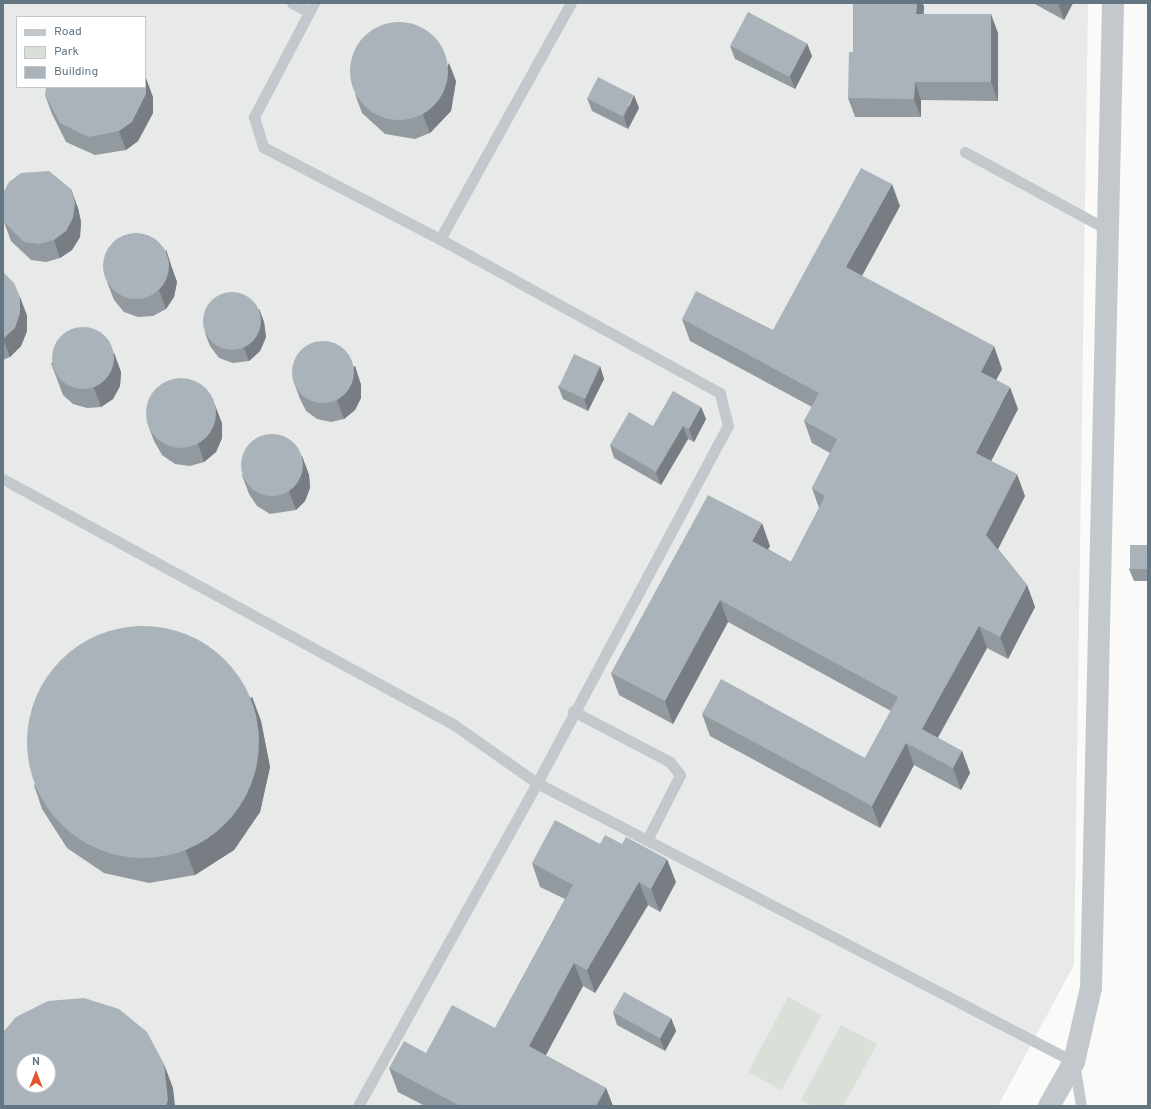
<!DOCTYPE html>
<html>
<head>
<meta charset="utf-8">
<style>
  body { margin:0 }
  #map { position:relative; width:1151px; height:1109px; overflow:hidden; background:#fafaf8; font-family:Overpass,sans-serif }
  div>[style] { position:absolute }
  .built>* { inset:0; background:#e8e9e9 }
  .green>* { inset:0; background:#dadfd7; transform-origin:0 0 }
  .lane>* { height:11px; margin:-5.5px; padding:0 5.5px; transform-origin:5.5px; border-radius:5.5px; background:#c3c8cc }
  .street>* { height:22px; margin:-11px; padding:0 11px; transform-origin:11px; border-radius:11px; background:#c3c8cc }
  .wall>* { inset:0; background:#929a9f }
  .shaded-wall>* { inset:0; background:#777d82 }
  .building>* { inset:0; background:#aab3b9; transform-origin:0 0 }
  .round { border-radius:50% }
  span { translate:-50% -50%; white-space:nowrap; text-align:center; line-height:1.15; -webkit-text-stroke:4px #fff; paint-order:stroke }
  .frame { position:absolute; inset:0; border:4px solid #657683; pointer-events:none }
  .legend { position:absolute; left:16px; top:16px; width:130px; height:72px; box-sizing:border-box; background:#fff; border:1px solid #c1c8cd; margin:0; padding:5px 7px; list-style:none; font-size:12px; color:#657683 }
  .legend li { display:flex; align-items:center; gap:8px; height:20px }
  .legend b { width:20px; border:1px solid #c1c8cd }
  .north { position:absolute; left:16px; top:1053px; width:40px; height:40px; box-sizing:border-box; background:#fff; border:1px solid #c1c8cd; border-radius:50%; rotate:0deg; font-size:11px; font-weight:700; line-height:16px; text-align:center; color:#657683 }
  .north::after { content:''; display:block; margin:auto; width:14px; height:18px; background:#e4572e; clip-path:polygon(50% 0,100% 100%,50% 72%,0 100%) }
</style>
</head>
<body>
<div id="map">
  <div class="built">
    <div style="clip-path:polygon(evenodd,3px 3px,1088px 3px,1074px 965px,998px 1106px,3px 1106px,3px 3px,17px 17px,145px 17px,145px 87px,17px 87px,17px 17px,3px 3px,24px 1061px,48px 1061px,48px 1085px,24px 1085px,24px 1061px)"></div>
  </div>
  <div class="green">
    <div style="left:788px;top:997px;width:38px;height:85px;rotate:28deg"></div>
    <div style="clip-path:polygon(841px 1025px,877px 1044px,843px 1106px,812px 1106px,801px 1100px)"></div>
  </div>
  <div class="lane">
    <div style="left:292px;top:3px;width:17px;rotate:28deg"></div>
    <div style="left:314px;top:3px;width:129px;rotate:117.8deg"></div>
    <div style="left:254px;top:117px;width:31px;rotate:73deg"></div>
    <div style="left:263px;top:147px;width:199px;rotate:27.5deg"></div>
    <div style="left:440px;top:239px;width:270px;rotate:-61deg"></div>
    <div style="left:965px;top:152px;width:163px;rotate:28.6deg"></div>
    <div style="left:3px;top:479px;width:512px;rotate:28.57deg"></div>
    <div style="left:453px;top:724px;width:103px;rotate:35.1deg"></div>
    <div style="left:537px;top:783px;width:605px;rotate:27.45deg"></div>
    <div style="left:1074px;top:1062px;width:45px;rotate:81deg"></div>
    <div style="left:573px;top:711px;width:110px;rotate:27.7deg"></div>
    <div style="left:670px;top:762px;width:16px;rotate:52deg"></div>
    <div style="left:680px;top:775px;width:73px;rotate:116.9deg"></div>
    <div style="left:358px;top:1106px;width:369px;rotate:-61deg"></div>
    <div style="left:537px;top:783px;width:405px;rotate:-61.9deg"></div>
    <div style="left:728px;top:426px;width:34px;rotate:-104deg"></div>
    <div style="left:720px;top:393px;width:320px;rotate:-151.2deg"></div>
  </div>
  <div class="street">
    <div style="left:1049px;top:1106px;width:51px;rotate:-60.4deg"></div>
    <div style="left:1074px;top:1062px;width:76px;rotate:-77.1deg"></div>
    <div style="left:1091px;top:988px;width:985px;rotate:-88.72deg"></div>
  </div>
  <div class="wall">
    <div style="clip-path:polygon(853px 3px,922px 3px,924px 6px,923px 14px,998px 33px,998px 101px,921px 100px,921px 117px,855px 117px,848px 98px,853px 52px)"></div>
    <div style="clip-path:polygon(1033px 3px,1073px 3px,1064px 20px)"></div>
    <div style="clip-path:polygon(730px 46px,812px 56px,795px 89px,735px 59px)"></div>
    <div style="clip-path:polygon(456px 81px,451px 111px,430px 133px,415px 139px,385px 134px,362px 113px,355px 94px)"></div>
    <div style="clip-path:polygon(45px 95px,153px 97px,153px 113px,138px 141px,126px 150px,95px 155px,66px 142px,52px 114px)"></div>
    <div style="clip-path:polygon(587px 98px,639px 108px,628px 129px,592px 111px)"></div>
    <div style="clip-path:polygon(900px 206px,862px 276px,1002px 369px,996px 380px,1018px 409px,991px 461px,1025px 496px,998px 549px,1027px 585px,1035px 607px,1008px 659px,987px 648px,938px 738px,962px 751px,970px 773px,961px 790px,914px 765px,880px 828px,710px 736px,702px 714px,865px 758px,891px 711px,728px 622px,673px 724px,619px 695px,611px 673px,770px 546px,768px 549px,791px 562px,819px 508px,812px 488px,830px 453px,812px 443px,804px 421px,812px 407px,690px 341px,682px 319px,773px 330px)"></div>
    <div style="clip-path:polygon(78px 208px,81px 222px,80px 237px,72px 250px,60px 258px,46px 262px,31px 260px,11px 241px,4px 222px)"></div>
    <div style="clip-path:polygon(172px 268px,177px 282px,174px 297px,166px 309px,153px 316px,138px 317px,124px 312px,114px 300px,107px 282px)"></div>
    <div style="clip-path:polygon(3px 272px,20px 297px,27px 316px,27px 331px,21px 346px,10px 357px,3px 360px)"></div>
    <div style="clip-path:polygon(259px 309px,264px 322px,266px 337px,260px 351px,249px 361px,233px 363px,219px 358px,210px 346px,205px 333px)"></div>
    <div style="clip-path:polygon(114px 353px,121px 372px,120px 386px,113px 399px,101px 407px,87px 408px,73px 404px,63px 395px,51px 363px)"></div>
    <div style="clip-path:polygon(355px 366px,361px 385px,361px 398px,355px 410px,344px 419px,331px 422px,317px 419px,306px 411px,300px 399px,293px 380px)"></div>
    <div style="clip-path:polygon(600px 366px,604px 379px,588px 411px,563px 399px,558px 386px)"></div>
    <div style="clip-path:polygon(701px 407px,706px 419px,694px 442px,688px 439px,661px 485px,614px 458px,610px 445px,653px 426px)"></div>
    <div style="clip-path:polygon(147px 422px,222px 423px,222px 438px,216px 452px,204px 462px,190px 466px,175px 464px,162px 455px,154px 441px)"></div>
    <div style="clip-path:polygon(302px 456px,309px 475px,310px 488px,305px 501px,296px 510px,270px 514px,257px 506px,249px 494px,242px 475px)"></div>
    <div style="clip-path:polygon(1148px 545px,1148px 581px,1134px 581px,1129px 569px)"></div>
    <div style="clip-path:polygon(252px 697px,261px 721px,270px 767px,260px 812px,234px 850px,195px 875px,149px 883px,104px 873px,67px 848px,42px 809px,34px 785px)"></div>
    <div style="clip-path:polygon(600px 844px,676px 882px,660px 912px,648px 905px,595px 993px,583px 986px,545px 1055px,606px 1088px,613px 1106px,425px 1106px,398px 1092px,389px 1068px,426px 1053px,495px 1028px,565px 899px,540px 887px,532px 863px)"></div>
    <div style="clip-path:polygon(613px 1012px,671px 1018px,676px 1031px,665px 1051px,617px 1025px)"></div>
  </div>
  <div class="shaded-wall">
    <div style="clip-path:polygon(917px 3px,922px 3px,924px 6px,923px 32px,916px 14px)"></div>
    <div style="clip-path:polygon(1058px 3px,1073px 3px,1064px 20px)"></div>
    <div style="clip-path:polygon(991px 14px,998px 33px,998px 101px,991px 82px)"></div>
    <div style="clip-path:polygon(807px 43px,812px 56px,795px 89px,790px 76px)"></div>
    <div style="clip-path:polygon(449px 63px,456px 81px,451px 111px,430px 133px,423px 115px)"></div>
    <div style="clip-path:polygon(146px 78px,153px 97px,153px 113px,138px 141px,126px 150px,119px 131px)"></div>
    <div style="clip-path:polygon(915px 82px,921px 100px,921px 117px,914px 99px)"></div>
    <div style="clip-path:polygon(634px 95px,639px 108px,628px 129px,624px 117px)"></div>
    <div style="clip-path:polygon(892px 184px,900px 206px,854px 290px,846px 267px)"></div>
    <div style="clip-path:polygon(71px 189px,78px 208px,81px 222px,80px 237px,72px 250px,60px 258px,54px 240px)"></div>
    <div style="clip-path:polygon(166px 249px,172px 268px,177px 282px,174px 297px,166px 309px,159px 290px)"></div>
    <div style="clip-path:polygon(20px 297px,27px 316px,27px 331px,21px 346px,10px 357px,3px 339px)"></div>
    <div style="clip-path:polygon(259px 309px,264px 322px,266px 337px,260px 351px,249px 361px,244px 348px)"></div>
    <div style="clip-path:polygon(994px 346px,1002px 369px,989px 394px,981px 372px)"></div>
    <div style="clip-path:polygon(114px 353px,121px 372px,120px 386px,113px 399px,101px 407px,94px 388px)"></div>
    <div style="clip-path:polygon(355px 366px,361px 385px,361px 398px,355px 410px,344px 419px,337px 400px)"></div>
    <div style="clip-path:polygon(600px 366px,604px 379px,588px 411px,584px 399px)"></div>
    <div style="clip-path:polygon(1010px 387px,1018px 409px,984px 475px,976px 453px)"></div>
    <div style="clip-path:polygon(215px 405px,222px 423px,222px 438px,216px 452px,204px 462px,198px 443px)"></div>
    <div style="clip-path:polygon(701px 407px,706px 419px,694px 442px,689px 429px)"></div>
    <div style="clip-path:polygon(683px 426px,688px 439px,661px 485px,656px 472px)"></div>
    <div style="clip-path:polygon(302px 456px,309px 475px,310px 488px,305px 501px,296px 510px,289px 491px)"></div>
    <div style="clip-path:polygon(1017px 474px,1025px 496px,994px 557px,986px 535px)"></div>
    <div style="clip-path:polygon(762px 523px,770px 546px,760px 563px,752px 541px)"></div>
    <div style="clip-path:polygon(1027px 585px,1035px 607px,1008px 659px,1000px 637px)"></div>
    <div style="clip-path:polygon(720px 600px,728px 622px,673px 724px,665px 701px)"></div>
    <div style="clip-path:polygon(979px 626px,987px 648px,930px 751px,922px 729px)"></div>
    <div style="clip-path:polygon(252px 697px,261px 721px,270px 767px,260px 812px,234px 850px,195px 875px,186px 851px)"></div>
    <div style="clip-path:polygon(906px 743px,914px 765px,880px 828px,872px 806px)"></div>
    <div style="clip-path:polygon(962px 751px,970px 773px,961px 790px,953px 768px)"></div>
    <div style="clip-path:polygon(667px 859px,676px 882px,660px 912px,651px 889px)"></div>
    <div style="clip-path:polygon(639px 882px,648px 905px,595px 993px,587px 970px)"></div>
    <div style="clip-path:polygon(574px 963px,583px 986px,538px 1070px,529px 1046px)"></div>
    <div style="clip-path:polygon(671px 1018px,676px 1031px,665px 1051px,660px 1039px)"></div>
    <div style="clip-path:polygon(164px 1064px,173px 1088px,175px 1106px,166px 1106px)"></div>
    <div style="clip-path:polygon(606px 1088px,613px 1106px,596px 1106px)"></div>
  </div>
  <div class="building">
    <div style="clip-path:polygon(853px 3px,917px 3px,916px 14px,991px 14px,991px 82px,915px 82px,914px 99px,848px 98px,849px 52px,853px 52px)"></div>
    <div style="left:748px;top:12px;width:67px;height:38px;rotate:28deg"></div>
    <div class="round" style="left:350px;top:22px;width:98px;height:98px"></div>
    <div style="clip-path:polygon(145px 77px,146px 78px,146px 94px,132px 122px,119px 131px,88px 137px,60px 123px,45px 95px,46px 87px,145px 87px)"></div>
    <div style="left:598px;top:77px;width:40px;height:24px;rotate:27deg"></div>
    <div style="clip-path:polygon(861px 168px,892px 184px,846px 267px,994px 346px,981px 372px,1010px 387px,976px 453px,1017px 474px,986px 535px,1027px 585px,1000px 637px,979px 626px,922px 729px,962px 751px,953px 768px,906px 743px,872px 806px,702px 714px,721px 679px,865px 758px,898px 697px,720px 600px,665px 701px,611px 673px,708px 495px,762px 523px,752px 541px,791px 562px,825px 496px,812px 488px,837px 439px,804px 421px,819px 393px,682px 319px,696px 291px,773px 330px)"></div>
    <div style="clip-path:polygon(49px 171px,71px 189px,75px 203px,73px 218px,66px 231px,54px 240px,39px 244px,24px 242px,4px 222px,3px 220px,3px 193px,9px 182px,21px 173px)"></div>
    <div class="round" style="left:103px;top:233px;width:66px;height:66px"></div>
    <div style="clip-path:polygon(3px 272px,14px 283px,20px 297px,20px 313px,15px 328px,3px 339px)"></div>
    <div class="round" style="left:203px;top:292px;width:58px;height:58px"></div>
    <div class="round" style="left:52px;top:327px;width:62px;height:62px"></div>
    <div class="round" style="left:292px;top:341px;width:62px;height:62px"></div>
    <div style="left:574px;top:354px;width:29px;height:36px;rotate:25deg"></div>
    <div class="round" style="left:146px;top:378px;width:70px;height:70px"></div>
    <div style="clip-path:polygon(673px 391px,701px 407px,689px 429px,683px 426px,656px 472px,610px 445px,629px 412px,653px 426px)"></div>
    <div class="round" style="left:241px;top:434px;width:62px;height:62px"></div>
    <div style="left:1130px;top:545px;width:18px;height:24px"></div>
    <div class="round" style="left:27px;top:626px;width:232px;height:232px"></div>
    <div style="clip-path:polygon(555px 820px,600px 844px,605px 835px,622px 844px,626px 837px,667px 859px,651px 889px,639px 882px,587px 970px,574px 963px,529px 1046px,606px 1088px,596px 1106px,460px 1106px,389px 1068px,404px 1041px,426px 1053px,452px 1005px,495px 1028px,573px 885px,532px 863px)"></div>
    <div style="left:624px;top:992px;width:54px;height:23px;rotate:29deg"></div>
    <div style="clip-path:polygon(evenodd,84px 998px,119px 1009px,147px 1032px,164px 1064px,168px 1100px,166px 1106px,3px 1106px,3px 1032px,16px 1017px,48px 1001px,84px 998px,24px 1061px,48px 1061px,48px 1085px,24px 1085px,24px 1061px)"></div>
  </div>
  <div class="frame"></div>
  <ul class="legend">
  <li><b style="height:5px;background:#c3c8cc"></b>Road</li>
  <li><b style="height:11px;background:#dadfd7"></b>Park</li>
  <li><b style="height:11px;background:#aab3b9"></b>Building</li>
  </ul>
  <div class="north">N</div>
</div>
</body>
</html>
